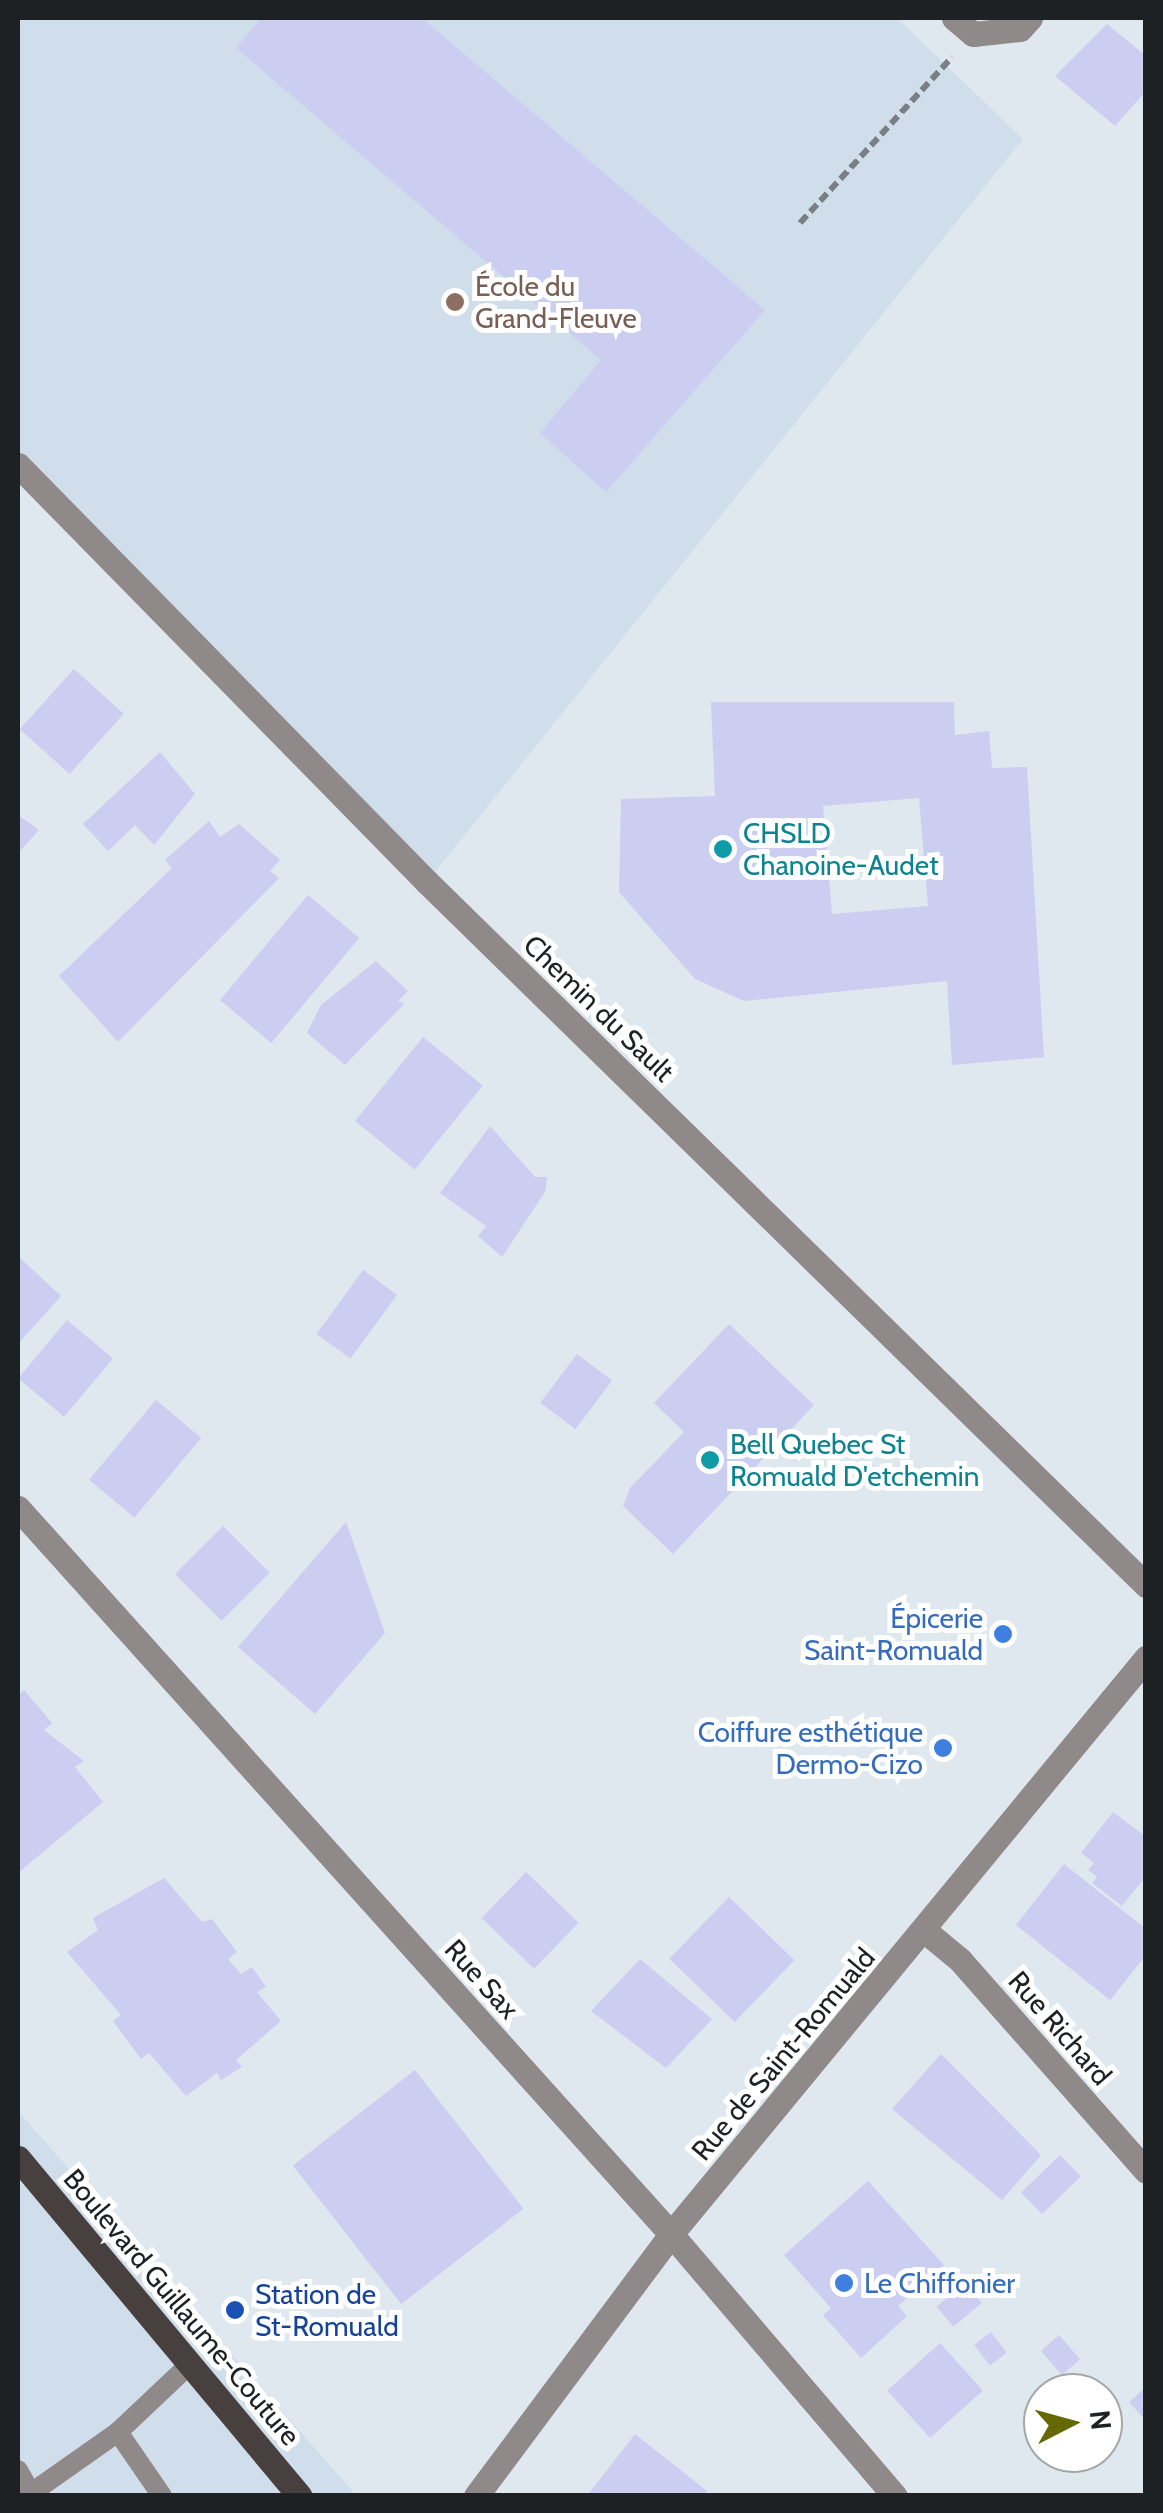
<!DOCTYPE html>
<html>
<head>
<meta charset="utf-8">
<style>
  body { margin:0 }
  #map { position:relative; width:1163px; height:2513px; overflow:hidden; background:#dfe8ef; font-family:Cabin,sans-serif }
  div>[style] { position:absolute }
  .built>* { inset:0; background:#d0deeb }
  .building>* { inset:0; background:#cbcef1; transform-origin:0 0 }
  .path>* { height:6px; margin-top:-3px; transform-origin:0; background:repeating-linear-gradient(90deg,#797f84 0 10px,transparent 0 15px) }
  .service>* { height:20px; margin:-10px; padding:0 10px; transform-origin:10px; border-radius:10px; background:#8f8a89 }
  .minor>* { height:25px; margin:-12.5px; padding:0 12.5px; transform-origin:12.5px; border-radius:12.5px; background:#8f8a89 }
  .tertiary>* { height:25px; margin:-12.5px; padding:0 12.5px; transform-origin:12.5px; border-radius:12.5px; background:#8f8a89 }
  .primary>* { height:25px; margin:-12.5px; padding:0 12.5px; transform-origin:12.5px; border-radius:12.5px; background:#48403e }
  .dots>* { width:28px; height:28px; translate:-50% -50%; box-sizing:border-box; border:5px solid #fff; border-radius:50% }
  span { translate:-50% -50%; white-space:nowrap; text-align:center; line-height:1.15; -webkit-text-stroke:10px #fff; paint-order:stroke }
  .education-label { font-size:28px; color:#785e54 }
  .left { translate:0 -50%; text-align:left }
  .culture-label { font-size:28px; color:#0d838f }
  .street-label { font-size:28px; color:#1e2124 }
  .shop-label { font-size:28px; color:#366cbe }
  .right { translate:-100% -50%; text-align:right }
  .transit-label { font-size:28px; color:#164399 }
  .frame { position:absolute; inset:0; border:20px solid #1e2124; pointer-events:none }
  .north { position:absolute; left:1023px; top:2373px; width:100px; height:100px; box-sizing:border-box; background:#fff; border:2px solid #a5a6a7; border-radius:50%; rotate:84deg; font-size:28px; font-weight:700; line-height:40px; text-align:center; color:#1e2124 }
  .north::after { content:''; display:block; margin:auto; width:35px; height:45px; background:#666803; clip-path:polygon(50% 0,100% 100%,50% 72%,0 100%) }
</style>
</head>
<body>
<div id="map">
  <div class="built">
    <div style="clip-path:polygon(18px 18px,897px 18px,1023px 139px,427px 882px,18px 465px)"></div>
    <div style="clip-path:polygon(18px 2111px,356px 2495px,18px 2495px)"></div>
  </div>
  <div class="building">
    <div style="clip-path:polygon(261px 18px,422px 18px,765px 310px,606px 492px,540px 433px,601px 360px,236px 48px)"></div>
    <div style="clip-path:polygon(1107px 24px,1146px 56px,1146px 91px,1115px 126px,1055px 76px)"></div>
    <div style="left:74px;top:669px;width:67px;height:81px;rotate:42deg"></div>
    <div style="clip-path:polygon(evenodd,711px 702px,954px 702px,955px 735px,989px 731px,992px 768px,1027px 767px,1044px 1057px,952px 1065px,947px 981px,744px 1001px,695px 979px,619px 892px,621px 799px,715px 796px,711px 702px,919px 798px,928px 906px,832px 914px,823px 806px,919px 798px)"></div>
    <div style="clip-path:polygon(160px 752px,195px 794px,154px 845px,135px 825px,108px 851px,83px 824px)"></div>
    <div style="clip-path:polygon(18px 815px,39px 830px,18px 853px)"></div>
    <div style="clip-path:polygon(209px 821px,220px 837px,239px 824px,280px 860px,270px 871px,279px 878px,118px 1042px,59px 976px,172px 868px,165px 860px)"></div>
    <div style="left:308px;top:895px;width:67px;height:137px;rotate:40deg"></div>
    <div style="clip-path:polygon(376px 961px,408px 991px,398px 1001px,404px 1004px,345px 1065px,307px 1033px,321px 1005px)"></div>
    <div style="left:423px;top:1037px;width:77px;height:108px;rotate:39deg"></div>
    <div style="clip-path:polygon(490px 1126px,535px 1177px,547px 1177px,545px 1192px,502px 1257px,478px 1236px,486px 1226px,440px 1193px)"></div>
    <div style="clip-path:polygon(18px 1256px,61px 1296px,18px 1344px)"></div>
    <div style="left:363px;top:1270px;width:42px;height:79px;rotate:36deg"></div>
    <div style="left:67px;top:1320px;width:60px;height:76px;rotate:40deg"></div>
    <div style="clip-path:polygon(729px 1324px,814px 1405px,673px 1554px,623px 1506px,630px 1488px,684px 1432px,654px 1403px)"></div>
    <div style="left:577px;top:1354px;width:44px;height:61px;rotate:37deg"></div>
    <div style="left:156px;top:1400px;width:59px;height:104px;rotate:40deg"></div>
    <div style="clip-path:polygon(346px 1522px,385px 1633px,315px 1714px,238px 1647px)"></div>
    <div style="left:223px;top:1526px;width:66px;height:68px;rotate:45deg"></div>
    <div style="clip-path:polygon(24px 1690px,52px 1723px,44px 1730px,84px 1761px,75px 1767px,103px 1802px,18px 1873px,18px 1696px)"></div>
    <div style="clip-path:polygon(1113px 1812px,1146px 1837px,1146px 1876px,1122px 1906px,1092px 1883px,1097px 1877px,1088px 1870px,1094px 1863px,1081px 1853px)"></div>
    <div style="clip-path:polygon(1064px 1864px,1146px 1929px,1146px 1955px,1110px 2000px,1016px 1925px)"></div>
    <div style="left:526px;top:1872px;width:73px;height:64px;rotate:44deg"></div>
    <div style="clip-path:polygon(164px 1878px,202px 1922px,212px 1919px,237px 1952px,228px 1959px,241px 1974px,252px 1967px,266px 1987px,257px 1992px,281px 2021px,236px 2060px,242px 2067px,221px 2080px,217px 2073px,186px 2096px,149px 2053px,141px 2059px,113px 2021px,121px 2015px,67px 1952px,98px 1930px,93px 1918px)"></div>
    <div style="left:729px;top:1897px;width:91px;height:86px;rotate:44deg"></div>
    <div style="clip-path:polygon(640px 1959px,712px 2019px,666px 2068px,591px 2011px)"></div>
    <div style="clip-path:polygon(941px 2054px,1041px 2155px,1002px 2200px,892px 2109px)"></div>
    <div style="left:415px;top:2070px;width:176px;height:155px;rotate:52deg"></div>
    <div style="left:1060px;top:2155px;width:30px;height:54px;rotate:46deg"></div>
    <div style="clip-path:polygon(868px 2181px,944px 2265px,898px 2306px,907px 2316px,861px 2358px,823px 2315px,831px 2308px,784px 2255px)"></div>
    <div style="left:965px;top:2283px;width:26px;height:37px;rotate:50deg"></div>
    <div style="left:991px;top:2332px;width:26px;height:21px;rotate:53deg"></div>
    <div style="left:1059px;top:2335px;width:32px;height:24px;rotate:49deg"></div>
    <div style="left:940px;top:2343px;width:64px;height:71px;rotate:48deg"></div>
    <div style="clip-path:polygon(1146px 2387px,1146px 2421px,1129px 2402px)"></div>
    <div style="clip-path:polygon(635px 2434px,707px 2491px,704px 2496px,587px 2496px)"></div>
  </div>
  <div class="path">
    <div style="left:800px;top:223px;width:225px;rotate:-47.5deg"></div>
  </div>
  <div class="service">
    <div style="left:18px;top:2470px;width:26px;rotate:61deg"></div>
    <div style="left:27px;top:2496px;width:111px;rotate:-35.1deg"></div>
    <div style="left:162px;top:2496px;width:78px;rotate:-124.5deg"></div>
    <div style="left:118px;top:2432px;width:99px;rotate:-43.4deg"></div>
  </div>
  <div class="minor">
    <div style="left:954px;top:18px;width:25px;rotate:40deg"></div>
    <div style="left:973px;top:34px;width:47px;rotate:-6.1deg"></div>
    <div style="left:1020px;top:29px;width:15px;rotate:-48deg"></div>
    <div style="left:18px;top:1508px;width:976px;rotate:48.03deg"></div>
    <div style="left:671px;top:2234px;width:345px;rotate:49.5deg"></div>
    <div style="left:925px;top:1931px;width:45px;rotate:39.6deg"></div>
    <div style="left:960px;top:1960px;width:281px;rotate:48.6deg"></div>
  </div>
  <div class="tertiary">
    <div style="left:18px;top:465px;width:584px;rotate:45.55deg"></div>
    <div style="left:427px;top:882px;width:1006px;rotate:44.36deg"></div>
    <div style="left:476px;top:2496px;width:327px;rotate:-53.3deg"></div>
    <div style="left:671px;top:2234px;width:747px;rotate:-50.49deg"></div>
  </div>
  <div class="primary">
    <div style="left:18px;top:2158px;width:440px;rotate:50.2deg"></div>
  </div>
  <div class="dots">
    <div style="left:455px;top:302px;background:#8d6e63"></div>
    <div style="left:723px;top:849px;background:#0f9aa8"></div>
    <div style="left:710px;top:1460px;background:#0f9aa8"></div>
    <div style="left:1003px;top:1634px;background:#3f7fe0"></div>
    <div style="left:943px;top:1748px;background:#3f7fe0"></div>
    <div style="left:844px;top:2283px;background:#3f7fe0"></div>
    <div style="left:235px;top:2310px;background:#1a4fb4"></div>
  </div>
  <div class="education-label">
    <span class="left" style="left:475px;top:302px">École du<br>Grand-Fleuve</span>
  </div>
  <div class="culture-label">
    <span class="left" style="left:743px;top:849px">CHSLD<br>Chanoine-Audet</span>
    <span class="left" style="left:730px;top:1460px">Bell Quebec St<br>Romuald D'etchemin</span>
  </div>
  <div class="street-label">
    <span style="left:599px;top:1008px;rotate:44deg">Chemin du Sault</span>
    <span style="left:482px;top:1979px;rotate:48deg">Rue Sax</span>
    <span style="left:1060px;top:2028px;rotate:49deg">Rue Richard</span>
    <span style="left:783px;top:2054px;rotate:-50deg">Rue de Saint-Romuald</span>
    <span style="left:182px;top:2307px;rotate:50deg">Boulevard Guillaume-Couture</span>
  </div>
  <div class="shop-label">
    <span class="right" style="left:983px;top:1634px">Épicerie<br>Saint-Romuald</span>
    <span class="right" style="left:923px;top:1748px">Coiffure esthétique<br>Dermo-Cizo</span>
    <span class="left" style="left:864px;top:2283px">Le Chiffonier</span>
  </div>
  <div class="transit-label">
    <span class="left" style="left:255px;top:2310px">Station de<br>St-Romuald</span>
  </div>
  <div class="frame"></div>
  <div class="north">N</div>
</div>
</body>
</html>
